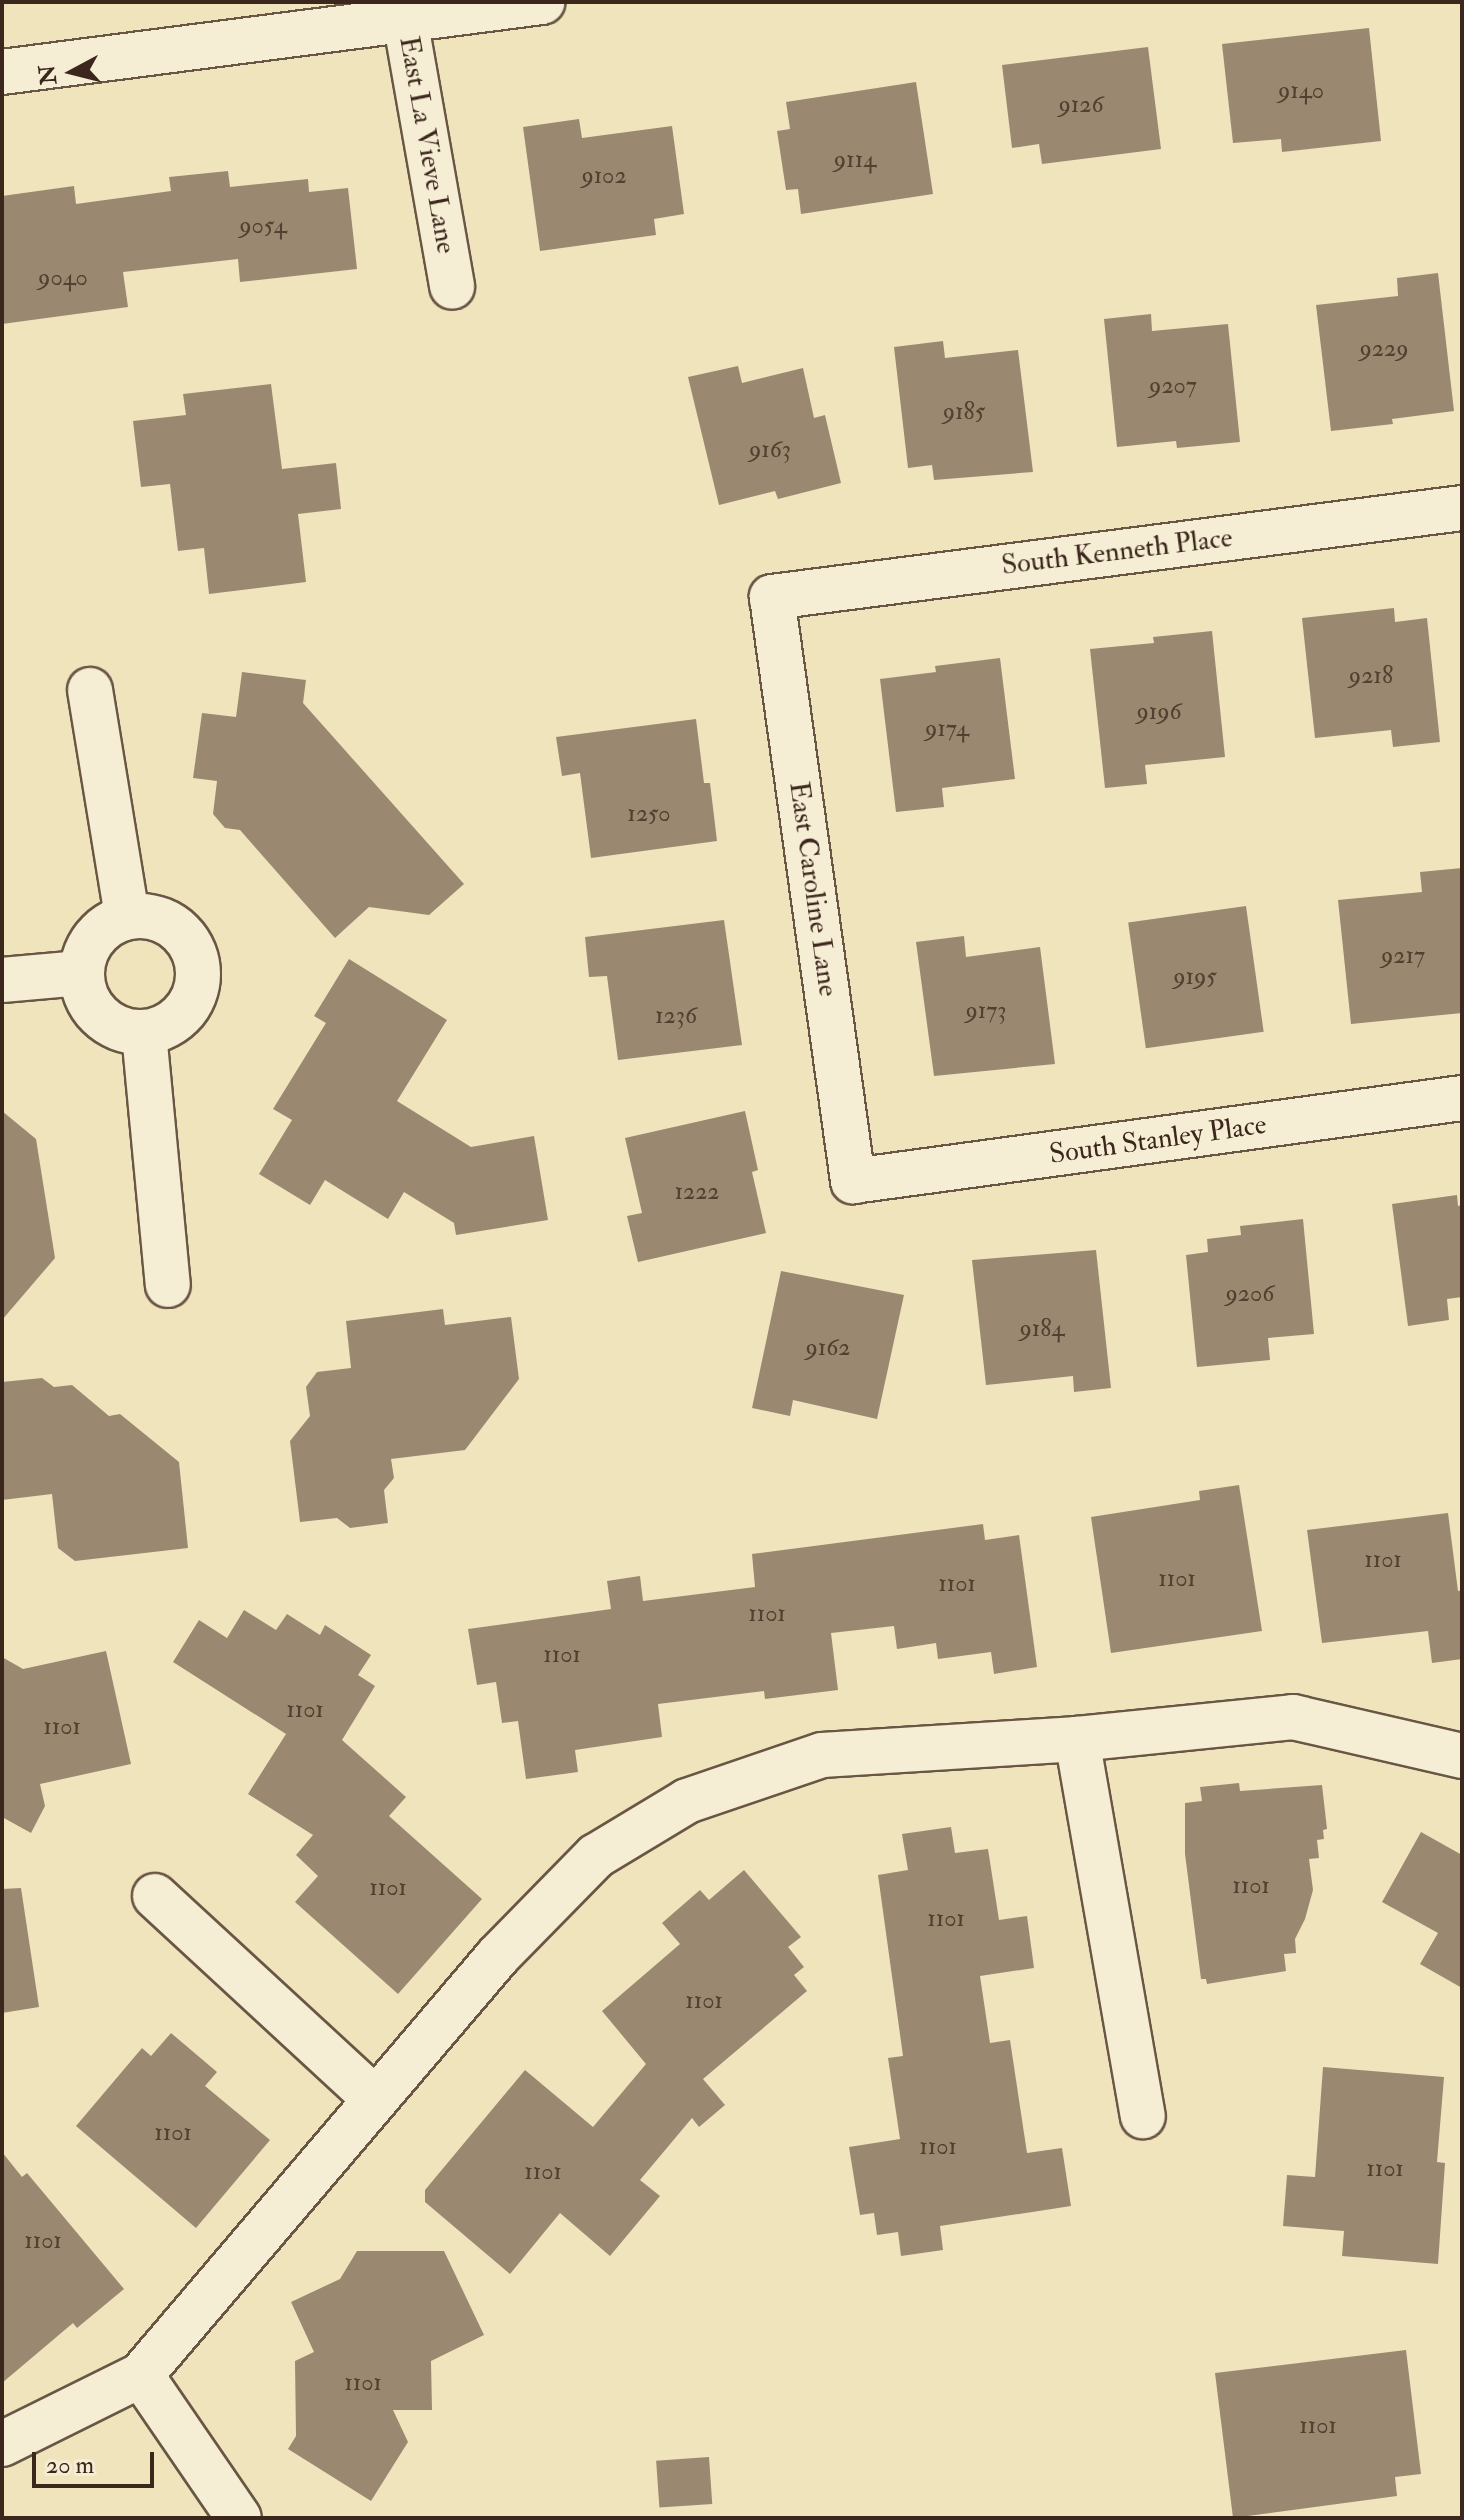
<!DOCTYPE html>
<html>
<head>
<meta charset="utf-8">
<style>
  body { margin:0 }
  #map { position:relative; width:1464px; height:2520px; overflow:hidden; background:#f0e4bd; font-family:"IM FELL Double Pica",serif }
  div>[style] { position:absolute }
  .building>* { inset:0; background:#9a8970; transform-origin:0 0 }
  .roads { filter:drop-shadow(2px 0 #695644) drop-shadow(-2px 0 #695644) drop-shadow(0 2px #695644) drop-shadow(0 -2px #695644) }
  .minor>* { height:44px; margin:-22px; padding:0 22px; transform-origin:22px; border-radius:22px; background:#f5edd4 }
  .minor>.ring { margin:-22px; padding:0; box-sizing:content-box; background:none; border:44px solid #f5edd4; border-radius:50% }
  span { translate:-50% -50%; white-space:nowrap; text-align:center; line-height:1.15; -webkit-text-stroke:8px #f5edd4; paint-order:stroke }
  .number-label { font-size:24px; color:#544031 }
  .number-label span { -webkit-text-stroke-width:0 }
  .street-label { font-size:28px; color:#3c271c }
  .frame { position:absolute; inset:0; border:4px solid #3c271c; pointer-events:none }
  .north { position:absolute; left:32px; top:32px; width:80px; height:80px; -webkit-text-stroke:6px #f5edd4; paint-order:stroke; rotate:263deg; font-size:22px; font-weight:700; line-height:32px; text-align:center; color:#3c271c }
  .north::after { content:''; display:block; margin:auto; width:28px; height:36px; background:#3c271c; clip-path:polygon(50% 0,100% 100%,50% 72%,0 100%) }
  .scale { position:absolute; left:32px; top:2452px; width:122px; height:36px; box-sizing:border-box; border:4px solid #3c271c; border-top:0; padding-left:10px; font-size:24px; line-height:28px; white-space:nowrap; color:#3c271c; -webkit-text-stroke:6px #f5edd4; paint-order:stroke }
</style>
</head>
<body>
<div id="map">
  <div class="building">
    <div style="clip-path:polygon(1369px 28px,1381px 141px,1282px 152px,1281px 139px,1233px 143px,1222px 44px)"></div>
    <div style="clip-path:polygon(1148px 47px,1161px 149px,1042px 164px,1039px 144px,1012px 148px,1002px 65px)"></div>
    <div style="clip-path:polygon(916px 82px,933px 194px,801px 214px,798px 189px,786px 190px,777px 131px,790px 129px,786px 102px)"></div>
    <div style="clip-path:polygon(579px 119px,582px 138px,672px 126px,684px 214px,654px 219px,656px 235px,540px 251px,523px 127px)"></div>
    <div style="clip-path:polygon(228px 171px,230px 187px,308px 179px,309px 192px,348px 188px,357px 269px,240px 282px,238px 259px,123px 272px,128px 307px,2px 324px,2px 196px,74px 186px,76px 204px,171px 191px,169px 177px)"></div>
    <div style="clip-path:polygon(1438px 273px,1454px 411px,1392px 419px,1393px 424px,1331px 431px,1316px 305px,1398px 296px,1397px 278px)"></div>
    <div style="clip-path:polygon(1151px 314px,1152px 331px,1228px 324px,1240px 442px,1177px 448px,1176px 441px,1117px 447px,1104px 319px)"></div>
    <div style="clip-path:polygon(943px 341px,945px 358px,1018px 350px,1033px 472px,934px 480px,932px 465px,908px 468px,894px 347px)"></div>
    <div style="clip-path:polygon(738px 366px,742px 383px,803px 368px,814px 418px,825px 415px,841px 483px,778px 499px,775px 491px,719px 505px,688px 377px)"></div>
    <div style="clip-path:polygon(271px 384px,282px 469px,336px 463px,341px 509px,298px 514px,306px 582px,209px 594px,204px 548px,178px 551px,170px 484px,141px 487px,133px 421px,186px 415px,183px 394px)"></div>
    <div style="clip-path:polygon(1394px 608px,1395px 622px,1427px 618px,1440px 742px,1393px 747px,1391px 730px,1315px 738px,1302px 618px)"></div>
    <div style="clip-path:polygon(1212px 631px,1225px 757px,1145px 765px,1147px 784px,1105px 788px,1090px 649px,1154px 643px,1153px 637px)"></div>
    <div style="clip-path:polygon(1000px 658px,1015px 779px,942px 788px,944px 807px,896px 812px,880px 679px,936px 672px,935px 666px)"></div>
    <div style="clip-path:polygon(242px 672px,306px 680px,303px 703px,464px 884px,429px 915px,369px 907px,335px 938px,240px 830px,225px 828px,213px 814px,217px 781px,193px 778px,202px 713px,236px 717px)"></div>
    <div style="clip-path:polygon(696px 719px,704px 783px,710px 783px,717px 841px,591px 858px,580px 773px,562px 776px,556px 737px)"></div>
    <div style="clip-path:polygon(1462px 868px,1462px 1013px,1351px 1024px,1338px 900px,1422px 892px,1420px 872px)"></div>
    <div style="left:1246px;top:906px;width:127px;height:119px;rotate:82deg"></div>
    <div style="clip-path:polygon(724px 920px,742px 1045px,618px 1060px,607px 976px,589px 977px,585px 937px)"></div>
    <div style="clip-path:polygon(964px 936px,966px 957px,1040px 947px,1055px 1064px,934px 1076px,916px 942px)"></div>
    <div style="clip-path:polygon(349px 959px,447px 1020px,397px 1101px,471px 1147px,534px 1136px,548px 1220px,456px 1235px,454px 1223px,404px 1192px,388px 1219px,325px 1180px,310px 1205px,259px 1174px,292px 1120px,273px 1109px,326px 1023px,314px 1016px)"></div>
    <div style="clip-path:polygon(2px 1111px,36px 1139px,55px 1258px,2px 1320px)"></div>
    <div style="clip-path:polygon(745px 1111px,758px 1170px,752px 1172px,766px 1233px,638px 1262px,627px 1216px,642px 1213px,625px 1138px)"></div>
    <div style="clip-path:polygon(1457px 1195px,1458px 1206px,1462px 1205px,1462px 1297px,1447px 1299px,1449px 1320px,1408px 1326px,1392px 1204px)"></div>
    <div style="clip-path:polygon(1303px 1219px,1314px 1334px,1268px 1338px,1270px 1360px,1197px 1367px,1186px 1255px,1208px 1252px,1207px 1239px,1241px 1235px,1240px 1226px)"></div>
    <div style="clip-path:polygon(1096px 1250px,1111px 1388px,1074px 1392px,1073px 1376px,986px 1385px,972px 1260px)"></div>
    <div style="clip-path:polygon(781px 1271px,904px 1295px,877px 1419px,793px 1400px,790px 1416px,752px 1408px)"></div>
    <div style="clip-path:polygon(443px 1309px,445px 1325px,511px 1317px,519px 1379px,465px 1450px,391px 1459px,394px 1478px,384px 1490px,388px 1523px,350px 1528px,337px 1518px,300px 1522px,290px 1441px,310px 1416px,306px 1387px,317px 1372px,351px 1368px,346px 1321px)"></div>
    <div style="clip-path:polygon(42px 1378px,54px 1387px,72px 1385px,109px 1416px,120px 1414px,179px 1462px,188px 1548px,75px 1561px,58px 1548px,52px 1494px,2px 1500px,2px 1382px)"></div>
    <div style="clip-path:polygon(1239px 1485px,1262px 1631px,1111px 1653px,1091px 1517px,1200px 1500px,1199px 1491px)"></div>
    <div style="clip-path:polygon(1448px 1513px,1458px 1591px,1462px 1590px,1462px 1659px,1432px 1663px,1428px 1631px,1322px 1643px,1307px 1530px)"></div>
    <div style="clip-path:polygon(983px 1524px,985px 1540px,1019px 1535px,1037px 1667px,994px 1674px,991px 1652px,938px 1659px,936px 1643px,897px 1649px,894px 1626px,831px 1633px,838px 1690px,765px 1699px,764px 1691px,658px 1704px,662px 1737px,575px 1750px,578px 1772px,526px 1779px,518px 1721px,502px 1723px,496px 1682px,477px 1685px,468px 1629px,611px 1609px,607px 1581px,640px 1576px,643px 1601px,755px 1587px,752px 1554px)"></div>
    <div style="clip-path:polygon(244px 1610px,276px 1630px,287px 1614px,320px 1635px,325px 1625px,371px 1655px,358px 1675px,375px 1686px,342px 1740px,406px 1797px,389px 1816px,482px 1899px,398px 1994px,295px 1902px,318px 1876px,296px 1855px,313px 1835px,248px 1794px,286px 1734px,173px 1662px,199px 1620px,227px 1638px)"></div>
    <div style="clip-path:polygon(106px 1651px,131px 1764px,40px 1784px,45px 1806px,31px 1833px,2px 1817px,2px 1657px,23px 1669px)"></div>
    <div style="clip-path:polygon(1239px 1783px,1240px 1791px,1322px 1785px,1327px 1829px,1323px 1830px,1324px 1839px,1317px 1840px,1319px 1858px,1309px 1859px,1313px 1890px,1305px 1919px,1295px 1939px,1296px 1953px,1284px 1954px,1286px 1971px,1207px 1984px,1206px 1979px,1201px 1979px,1185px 1854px,1185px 1803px,1202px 1801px,1200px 1787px)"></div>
    <div style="clip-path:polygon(951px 1827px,955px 1853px,988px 1849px,999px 1920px,1027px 1916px,1034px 1968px,980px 1976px,990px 2043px,1010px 2040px,1027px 2153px,1062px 2148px,1071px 2206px,940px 2226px,943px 2250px,901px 2256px,898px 2232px,877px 2235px,874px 2213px,860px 2215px,849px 2147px,900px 2139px,888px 2058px,903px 2056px,878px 1875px,908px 1870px,902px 1834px)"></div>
    <div style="clip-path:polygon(1421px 1832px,1462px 1855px,1462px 1988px,1420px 1964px,1438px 1933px,1382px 1902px)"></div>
    <div style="clip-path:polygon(744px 1870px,801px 1937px,788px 1947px,804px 1967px,794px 1975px,807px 1991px,703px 2079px,725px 2105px,699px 2127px,692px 2118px,640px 2180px,660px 2196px,610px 2256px,560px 2213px,510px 2274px,425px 2202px,425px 2190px,525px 2070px,593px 2127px,646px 2064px,602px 2011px,680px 1944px,662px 1923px,700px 1890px,709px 1900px)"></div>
    <div style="clip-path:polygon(21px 1888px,39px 2007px,2px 2013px,2px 1889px)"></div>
    <div style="clip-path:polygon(171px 2033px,217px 2072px,205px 2086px,270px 2140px,196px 2228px,76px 2126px,142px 2048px,151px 2056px)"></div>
    <div style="clip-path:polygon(1323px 2067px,1444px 2077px,1437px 2162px,1445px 2163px,1438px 2264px,1342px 2256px,1344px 2231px,1283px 2226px,1287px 2175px,1315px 2177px)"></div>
    <div style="clip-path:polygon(2px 2152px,22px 2177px,27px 2173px,124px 2289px,77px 2328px,73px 2323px,2px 2383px)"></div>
    <div style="clip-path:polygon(357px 2251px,444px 2251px,484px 2335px,431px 2361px,432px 2410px,393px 2410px,408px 2442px,371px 2501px,288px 2449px,296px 2436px,295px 2361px,314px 2352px,291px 2302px,340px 2279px)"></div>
    <div style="clip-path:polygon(1406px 2350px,1421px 2474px,1395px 2477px,1397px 2496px,1233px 2518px,1215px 2373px)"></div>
    <div style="left:709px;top:2457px;width:47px;height:53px;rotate:86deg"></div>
  </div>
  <div class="roads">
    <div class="minor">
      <div style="left:402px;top:2px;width:289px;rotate:80deg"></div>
      <div style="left:2px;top:72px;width:545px;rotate:-7.39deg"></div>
      <div style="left:1462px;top:508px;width:696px;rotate:172.65deg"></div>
      <div style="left:772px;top:597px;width:590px;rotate:82.1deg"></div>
      <div style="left:853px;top:1181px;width:615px;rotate:-7.76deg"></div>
      <div style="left:90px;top:690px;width:230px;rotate:80.7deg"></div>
      <div class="ring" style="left:82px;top:916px;width:72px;height:72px"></div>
      <div style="left:2px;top:980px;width:79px;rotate:-5.1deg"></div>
      <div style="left:144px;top:1033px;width:253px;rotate:84.6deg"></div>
      <div style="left:1077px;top:1739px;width:383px;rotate:80.1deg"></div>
      <div style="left:155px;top:1896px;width:298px;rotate:42.7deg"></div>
      <div style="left:141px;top:2375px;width:173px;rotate:55.6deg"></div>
      <div style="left:2px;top:2444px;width:155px;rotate:-26.4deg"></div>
      <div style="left:141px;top:2375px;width:550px;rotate:-49.57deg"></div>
      <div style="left:498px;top:1956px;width:140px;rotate:-45.6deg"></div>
      <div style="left:596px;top:1856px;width:106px;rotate:-31.1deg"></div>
      <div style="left:687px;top:1801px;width:143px;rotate:-18.8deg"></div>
      <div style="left:822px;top:1755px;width:256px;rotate:-3.6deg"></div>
      <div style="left:1077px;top:1739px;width:217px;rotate:-5.8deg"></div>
      <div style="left:1293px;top:1717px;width:173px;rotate:13deg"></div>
    </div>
  </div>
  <div class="number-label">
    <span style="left:1301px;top:91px">9140</span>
    <span style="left:1081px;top:105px">9126</span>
    <span style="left:855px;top:160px">9114</span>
    <span style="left:604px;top:176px">9102</span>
    <span style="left:263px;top:226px">9054</span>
    <span style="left:63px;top:278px">9040</span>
    <span style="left:1384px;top:349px">9229</span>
    <span style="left:1173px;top:386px">9207</span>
    <span style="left:964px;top:412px">9185</span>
    <span style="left:770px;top:450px">9163</span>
    <span style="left:1371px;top:676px">9218</span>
    <span style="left:1159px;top:712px">9196</span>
    <span style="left:947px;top:729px">9174</span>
    <span style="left:649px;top:814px">1250</span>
    <span style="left:1403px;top:956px">9217</span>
    <span style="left:1195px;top:977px">9195</span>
    <span style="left:986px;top:1011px">9173</span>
    <span style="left:676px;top:1016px">1236</span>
    <span style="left:697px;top:1192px">1222</span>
    <span style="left:1250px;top:1294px">9206</span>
    <span style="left:1042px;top:1329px">9184</span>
    <span style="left:828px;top:1348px">9162</span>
    <span style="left:1383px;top:1560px">1101</span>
    <span style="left:1177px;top:1579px">1101</span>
    <span style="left:957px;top:1584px">1101</span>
    <span style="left:767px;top:1614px">1101</span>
    <span style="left:562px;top:1655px">1101</span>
    <span style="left:305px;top:1710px">1101</span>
    <span style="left:62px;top:1727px">1101</span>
    <span style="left:1251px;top:1886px">1101</span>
    <span style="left:388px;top:1888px">1101</span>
    <span style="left:946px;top:1919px">1101</span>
    <span style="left:704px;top:2001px">1101</span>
    <span style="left:173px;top:2133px">1101</span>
    <span style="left:938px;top:2147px">1101</span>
    <span style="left:1385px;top:2169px">1101</span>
    <span style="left:543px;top:2172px">1101</span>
    <span style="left:43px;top:2241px">1101</span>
    <span style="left:363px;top:2383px">1101</span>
    <span style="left:1318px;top:2426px">1101</span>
  </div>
  <div class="street-label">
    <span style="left:427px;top:145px;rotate:80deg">East La Vieve Lane</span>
    <span style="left:1117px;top:552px;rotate:-7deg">South Kenneth Place</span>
    <span style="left:813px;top:889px;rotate:82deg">East Caroline Lane</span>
    <span style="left:1158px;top:1140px;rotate:-8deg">South Stanley Place</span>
  </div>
  <div class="frame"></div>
  <div class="north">N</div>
  <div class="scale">20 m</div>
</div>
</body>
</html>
